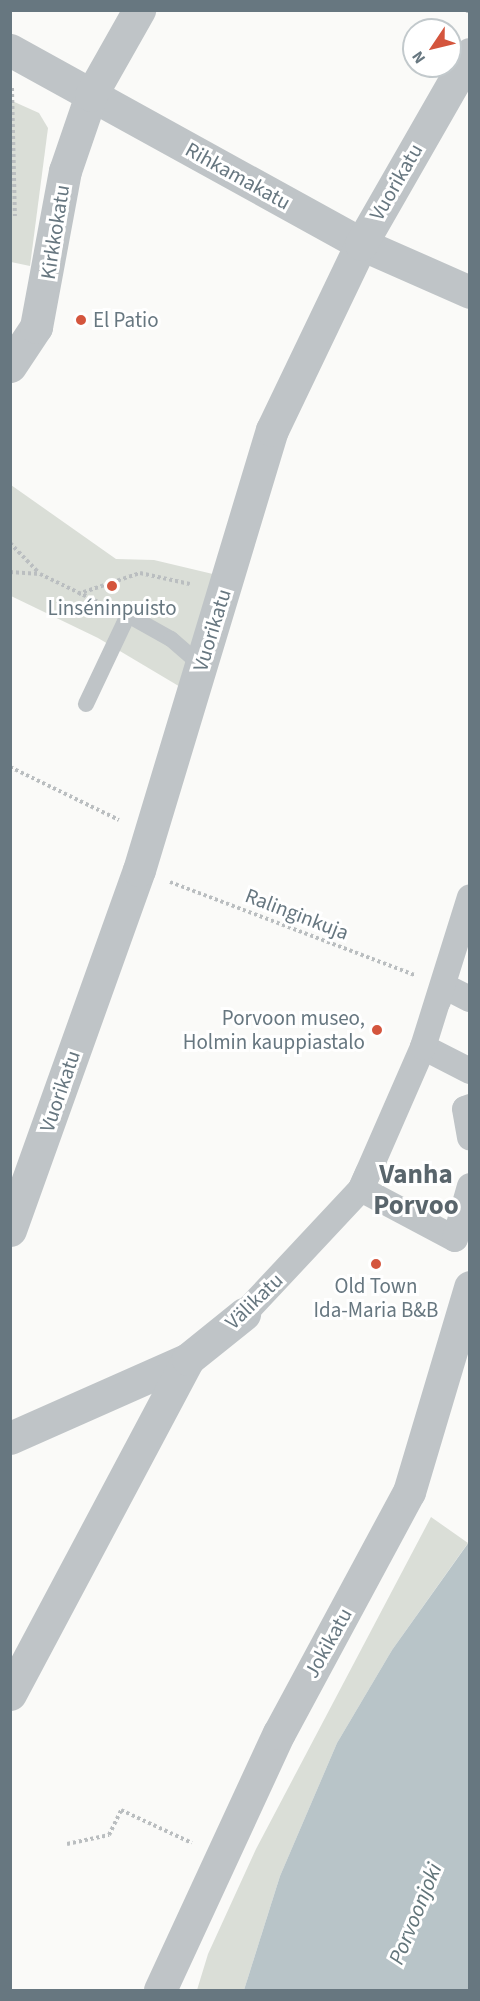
<!DOCTYPE html>
<html>
<head>
<meta charset="utf-8">
<style>
  body { margin:0 }
  #map { position:relative; width:480px; height:2001px; overflow:hidden; background:#fafaf8; font-family:"Source Sans 3",sans-serif }
  div>[style] { position:absolute }
  .green>* { inset:0; background:#daded7 }
  .water>* { inset:0; background:#b8c4c8 }
  .path>* { height:4px; margin-top:-2px; transform-origin:0; background:repeating-linear-gradient(90deg,#babec0 0 3px,transparent 0 6px) }
  .service>* { height:16px; margin:-8px; padding:0 8px; transform-origin:8px; border-radius:8px; background:#bfc4c7 }
  .pedestrian>* { height:26px; margin:-13px; padding:0 13px; transform-origin:13px; border-radius:13px; background:#bfc4c7 }
  .minor>* { height:33px; margin:-16.5px; padding:0 16.5px; transform-origin:16.5px; border-radius:16.5px; background:#bfc4c7 }
  .tertiary>* { height:33px; margin:-16.5px; padding:0 16.5px; transform-origin:16.5px; border-radius:16.5px; background:#bfc4c7 }
  .dots>* { width:16px; height:16px; translate:-50% -50%; box-sizing:border-box; border:3px solid #fff; border-radius:50% }
  span { translate:-50% -50%; white-space:nowrap; text-align:center; line-height:1.15; -webkit-text-stroke:6px #fff; paint-order:stroke }
  .street-label { font-size:21px; color:#677780 }
  .poi-label { font-size:21px; color:#677780 }
  .left { translate:0 -50%; text-align:left }
  .right { translate:-100% -50%; text-align:right }
  .water-label { font-size:22px; color:#62757a; font-style:italic }
  .district-label { font-size:27px; color:#59656c; font-weight:700 }
  .frame { position:absolute; inset:0; border:12px solid #677780; pointer-events:none }
  .north { position:absolute; left:402px; top:18px; width:60px; height:60px; box-sizing:border-box; background:#fff; border:2px solid #c2c9cc; border-radius:50%; rotate:235deg; font-size:16px; font-weight:700; line-height:24px; text-align:center; color:#677780 }
  .north::after { content:''; display:block; margin:auto; width:21px; height:27px; background:#d4553d; clip-path:polygon(50% 0,100% 100%,50% 72%,0 100%) }
</style>
</head>
<body>
<div id="map">
  <div class="green">
    <div style="clip-path:polygon(10px 100px,39px 113px,48px 128px,30px 266px,11px 262px)"></div>
    <div style="clip-path:polygon(11px 485px,116px 559px,154px 560px,217px 575px,182px 688px,98px 638px,11px 596px)"></div>
    <div style="clip-path:polygon(431px 1517px,468px 1543px,392px 1650px,337px 1743px,280px 1876px,244px 1990px,197px 1990px,208px 1954px,256px 1849px)"></div>
  </div>
  <div class="water">
    <div style="clip-path:polygon(469px 1542px,469px 1990px,244px 1990px,280px 1876px,337px 1743px,392px 1650px)"></div>
  </div>
  <div class="path">
    <div style="left:466px;top:10px;width:5px;rotate:37deg"></div>
    <div style="left:12px;top:88px;width:128px;rotate:88.7deg"></div>
    <div style="left:10px;top:543px;width:42px;rotate:46deg"></div>
    <div style="left:10px;top:572px;width:30px;rotate:4deg"></div>
    <div style="left:40px;top:574px;width:71px;rotate:25.8deg"></div>
    <div style="left:78px;top:594px;width:65px;rotate:-18.7deg"></div>
    <div style="left:140px;top:573px;width:51px;rotate:12.4deg"></div>
    <div style="left:10px;top:767px;width:121px;rotate:25.9deg"></div>
    <div style="left:170px;top:882px;width:262px;rotate:20.8deg"></div>
    <div style="left:67px;top:1844px;width:43px;rotate:-12.1deg"></div>
    <div style="left:109px;top:1835px;width:28px;rotate:-64deg"></div>
    <div style="left:121px;top:1810px;width:78px;rotate:24.9deg"></div>
  </div>
  <div class="service">
    <div style="left:86px;top:704px;width:98px;rotate:-64.7deg"></div>
    <div style="left:128px;top:615px;width:49px;rotate:29.2deg"></div>
    <div style="left:171px;top:639px;width:40px;rotate:41deg"></div>
  </div>
  <div class="pedestrian">
    <div style="left:438px;top:1001px;width:16px;rotate:-68deg"></div>
    <div style="left:444px;top:986px;width:29px;rotate:27deg"></div>
    <div style="left:423px;top:1047px;width:53px;rotate:27.1deg"></div>
    <div style="left:470px;top:1107px;width:5px;rotate:158deg"></div>
    <div style="left:465px;top:1109px;width:29px;rotate:80deg"></div>
    <div style="left:368px;top:1173px;width:17px;rotate:114deg"></div>
    <div style="left:361px;top:1189px;width:106px;rotate:28deg"></div>
    <div style="left:455px;top:1239px;width:55px;rotate:-74.2deg"></div>
    <div style="left:244px;top:1314px;width:171px;rotate:-46.9deg"></div>
    <div style="left:361px;top:1189px;width:155px;rotate:-66.4deg"></div>
    <div style="left:423px;top:1047px;width:157px;rotate:-72.6deg"></div>
  </div>
  <div class="minor">
    <div style="left:10px;top:50px;width:401px;rotate:28.9deg"></div>
    <div style="left:361px;top:244px;width:119px;rotate:23.8deg"></div>
    <div style="left:10px;top:366px;width:47px;rotate:-56.3deg"></div>
    <div style="left:36px;top:327px;width:159px;rotate:-79.5deg"></div>
    <div style="left:65px;top:171px;width:80px;rotate:-71.1deg"></div>
    <div style="left:10px;top:1230px;width:382px;rotate:-70.3deg"></div>
    <div style="left:139px;top:870px;width:460px;rotate:-73.2deg"></div>
    <div style="left:272px;top:430px;width:206px;rotate:-64.4deg"></div>
    <div style="left:361px;top:244px;width:219px;rotate:-60.2deg"></div>
    <div style="left:10px;top:1438px;width:195px;rotate:-23.9deg"></div>
    <div style="left:10px;top:1694px;width:379px;rotate:-62deg"></div>
    <div style="left:188px;top:1359px;width:72px;rotate:-38.8deg"></div>
    <div style="left:160px;top:1990px;width:283px;rotate:-65.2deg"></div>
    <div style="left:279px;top:1733px;width:274px;rotate:-61.7deg"></div>
    <div style="left:409px;top:1492px;width:214px;rotate:-73.4deg"></div>
  </div>
  <div class="tertiary">
    <div style="left:91px;top:95px;width:98px;rotate:-60.5deg"></div>
  </div>
  <div class="dots">
    <div style="left:81px;top:320px;background:#d4553d"></div>
    <div style="left:112px;top:586px;background:#d4553d"></div>
    <div style="left:377px;top:1030px;background:#d4553d"></div>
    <div style="left:376px;top:1264px;background:#d4553d"></div>
  </div>
  <div class="street-label">
    <span style="left:238px;top:176px;rotate:29deg">Rihkamakatu</span>
    <span style="left:396px;top:182px;rotate:-60deg">Vuorikatu</span>
    <span style="left:55px;top:232px;rotate:-81deg">Kirkkokatu</span>
    <span style="left:212px;top:630px;rotate:-73deg">Vuorikatu</span>
    <span style="left:297px;top:914px;rotate:21deg">Ralinginkuja</span>
    <span style="left:60px;top:1091px;rotate:-71deg">Vuorikatu</span>
    <span style="left:254px;top:1301px;rotate:-44deg">Välikatu</span>
    <span style="left:328px;top:1643px;rotate:-61deg">Jokikatu</span>
  </div>
  <div class="poi-label">
    <span class="left" style="left:93px;top:320px">El Patio</span>
    <span style="left:112px;top:608px">Linséninpuisto</span>
    <span class="right" style="left:365px;top:1030px">Porvoon museo,<br>Holmin kauppiastalo</span>
    <span style="left:376px;top:1298px">Old Town<br>Ida-Maria B&amp;B</span>
  </div>
  <div class="water-label">
    <span style="left:416px;top:1914px;rotate:-68deg">Porvoonjoki</span>
  </div>
  <div class="district-label">
    <span style="left:416px;top:1190px">Vanha<br>Porvoo</span>
  </div>
  <div class="frame"></div>
  <div class="north">N</div>
</div>
</body>
</html>
